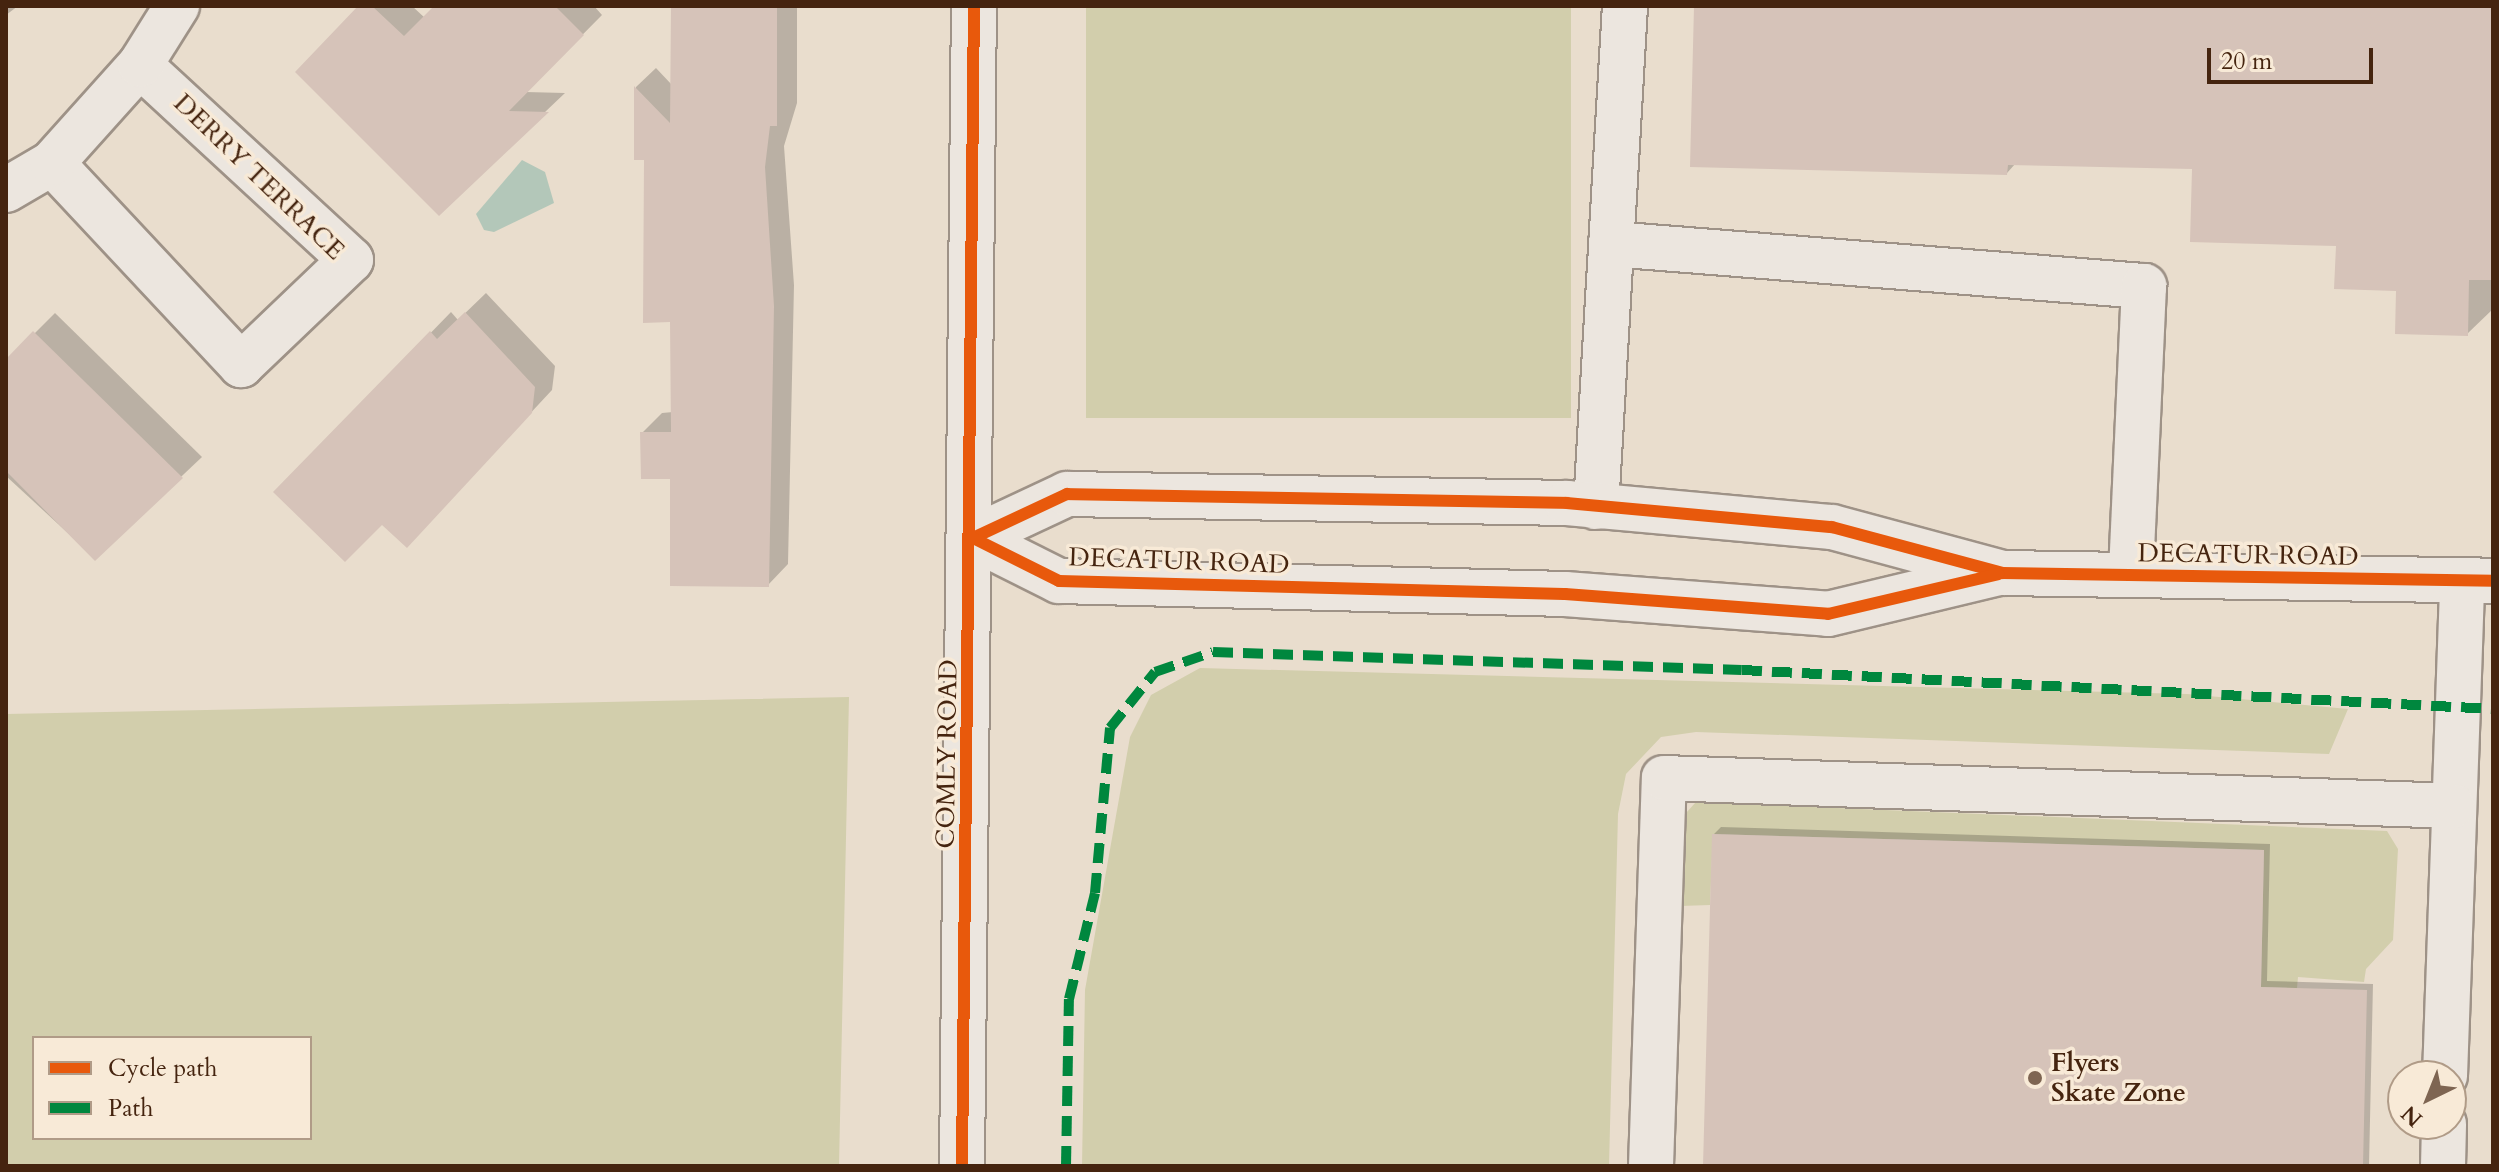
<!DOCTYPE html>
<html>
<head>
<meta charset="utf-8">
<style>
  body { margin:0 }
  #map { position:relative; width:2499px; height:1172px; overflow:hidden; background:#e9ddcd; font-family:Cardo,serif }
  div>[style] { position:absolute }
  .green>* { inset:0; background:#d2ceac; transform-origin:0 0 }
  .water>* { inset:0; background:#b3c7b9 }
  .shadow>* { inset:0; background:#0003 }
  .building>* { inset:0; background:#d6c3b9 }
  .roads { filter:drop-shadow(2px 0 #9e9287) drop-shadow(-2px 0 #9e9287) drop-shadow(0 2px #9e9287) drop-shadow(0 -2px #9e9287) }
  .minor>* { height:44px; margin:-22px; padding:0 22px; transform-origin:22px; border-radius:22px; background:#ece6df }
  .quiet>* { height:10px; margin-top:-5px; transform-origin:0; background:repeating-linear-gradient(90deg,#00873e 0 20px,transparent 0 30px) }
  .cycleway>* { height:12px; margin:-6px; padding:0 6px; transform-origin:6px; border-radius:6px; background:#e8590c }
  .dots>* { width:22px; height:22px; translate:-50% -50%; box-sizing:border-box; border:4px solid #f8ead7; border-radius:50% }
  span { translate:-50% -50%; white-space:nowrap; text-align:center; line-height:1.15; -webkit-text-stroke:7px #f8ead7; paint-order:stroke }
  .street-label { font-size:26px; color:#45240f }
  .poi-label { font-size:26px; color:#45240f; font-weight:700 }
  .left { translate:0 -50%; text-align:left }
  .frame { position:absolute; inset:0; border:8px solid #45240f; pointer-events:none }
  .legend { position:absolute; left:32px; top:1036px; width:280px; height:104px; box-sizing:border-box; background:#f8ead7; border:2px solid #b09b87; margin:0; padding:10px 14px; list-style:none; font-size:24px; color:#45240f }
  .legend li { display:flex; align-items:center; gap:16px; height:40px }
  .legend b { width:40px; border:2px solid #b09b87 }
  .north { position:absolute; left:2387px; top:1060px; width:80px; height:80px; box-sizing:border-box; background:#f8ead7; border:2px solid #b09b87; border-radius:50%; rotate:223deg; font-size:22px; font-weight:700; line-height:32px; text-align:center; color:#45240f }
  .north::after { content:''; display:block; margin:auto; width:28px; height:36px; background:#7e6552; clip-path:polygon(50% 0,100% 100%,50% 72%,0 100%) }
  .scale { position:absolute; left:2207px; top:48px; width:166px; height:36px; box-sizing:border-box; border:4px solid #45240f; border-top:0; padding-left:10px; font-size:24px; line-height:28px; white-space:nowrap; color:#45240f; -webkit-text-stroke:6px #f8ead7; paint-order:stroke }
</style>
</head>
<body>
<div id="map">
  <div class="green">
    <div style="left:1086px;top:6px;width:485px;height:412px"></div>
    <div style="clip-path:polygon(1200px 668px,2187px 694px,2348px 709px,2329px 754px,1696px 732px,1661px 737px,1626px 774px,1618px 814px,1609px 1166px,1082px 1166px,1085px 990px,1130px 737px,1151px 695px)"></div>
    <div style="clip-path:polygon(evenodd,849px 697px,839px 1166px,6px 1166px,6px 714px,849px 697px,310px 1038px,310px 1138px,34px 1138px,34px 1038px,310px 1038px)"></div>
    <div style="clip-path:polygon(1696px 802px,2387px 831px,2398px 849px,2393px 940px,2366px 969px,2364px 982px,2298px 977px,2297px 988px,2261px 987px,2264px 850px,1713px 834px,1710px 905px,1680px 906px,1686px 813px)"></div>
  </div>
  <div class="water">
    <div style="clip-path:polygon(522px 160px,545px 172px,554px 203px,494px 232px,484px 230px,476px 214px)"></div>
  </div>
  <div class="shadow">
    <div style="clip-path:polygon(6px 6px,18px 6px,6px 15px)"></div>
    <div style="clip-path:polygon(361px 6px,412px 6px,425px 18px,437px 6px,594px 6px,602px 15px,526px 92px,565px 93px,439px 213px)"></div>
    <div style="clip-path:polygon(673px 6px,797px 6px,797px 103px,784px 146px,794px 285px,788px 564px,768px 585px,642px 433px,662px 413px,673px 412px,672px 320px,646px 158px,636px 158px,636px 87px,656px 68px,672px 85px)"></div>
    <div style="clip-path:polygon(1696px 6px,2493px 6px,2493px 309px,2467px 334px,2338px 244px,2194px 167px,2016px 163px,2007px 173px)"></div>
    <div style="clip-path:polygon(486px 293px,555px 366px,552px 390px,407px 546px,382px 522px,276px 492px,451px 312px,458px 320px)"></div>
    <div style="clip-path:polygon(55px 313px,202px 457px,95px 558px,6px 476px,6px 362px)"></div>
    <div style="clip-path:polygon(1721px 827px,2270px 844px,2267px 981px,2373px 984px,2369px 1166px,1706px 1166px,1714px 834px)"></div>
  </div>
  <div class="building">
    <div style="clip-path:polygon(358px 6px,372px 6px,404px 36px,434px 6px,555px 6px,584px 35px,509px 111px,549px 112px,439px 216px,295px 72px)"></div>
    <div style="clip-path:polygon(671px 6px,777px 6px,777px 126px,770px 126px,765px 167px,774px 306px,769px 587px,670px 586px,670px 479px,641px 479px,640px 432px,671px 432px,670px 322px,643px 323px,644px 160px,634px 160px,634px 86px,670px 123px)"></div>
    <div style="clip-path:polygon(1694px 6px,2493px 6px,2493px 280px,2469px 280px,2468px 336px,2395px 334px,2396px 291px,2334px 289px,2336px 246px,2190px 242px,2192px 169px,2008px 165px,2007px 175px,1690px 167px)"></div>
    <div style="clip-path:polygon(465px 312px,535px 387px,532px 413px,407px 548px,382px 525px,345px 562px,273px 492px,430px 331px,437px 339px)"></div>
    <div style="clip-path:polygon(33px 331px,183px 478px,95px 561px,6px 471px,6px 359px)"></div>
    <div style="clip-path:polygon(1712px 834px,2264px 850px,2261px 987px,2367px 990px,2363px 1166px,1703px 1166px)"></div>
  </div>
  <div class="roads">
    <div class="minor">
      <div style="left:52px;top:163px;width:277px;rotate:46.9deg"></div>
      <div style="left:241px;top:365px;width:152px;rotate:-43.7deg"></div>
      <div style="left:351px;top:260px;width:287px;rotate:-137.3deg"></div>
      <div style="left:6px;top:190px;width:53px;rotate:-30.4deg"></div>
      <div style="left:52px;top:163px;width:132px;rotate:-48.1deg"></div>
      <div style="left:140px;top:65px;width:70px;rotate:-57.9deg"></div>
      <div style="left:1611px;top:244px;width:535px;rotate:4.51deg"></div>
      <div style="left:2144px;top:286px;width:289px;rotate:92.6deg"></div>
      <div style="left:1596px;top:507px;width:502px;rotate:-86.69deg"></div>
      <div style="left:973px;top:538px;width:104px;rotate:-25.1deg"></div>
      <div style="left:1067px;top:494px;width:500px;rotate:1.03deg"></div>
      <div style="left:1567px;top:503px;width:266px;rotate:5.2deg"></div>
      <div style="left:1832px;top:527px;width:176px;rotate:15.1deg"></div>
      <div style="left:2002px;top:573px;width:491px;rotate:0.9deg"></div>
      <div style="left:973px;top:538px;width:96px;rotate:26.6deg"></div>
      <div style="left:1059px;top:581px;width:506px;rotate:1.47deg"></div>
      <div style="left:1565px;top:594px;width:264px;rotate:4.3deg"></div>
      <div style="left:1828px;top:614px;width:172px;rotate:-13.5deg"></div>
      <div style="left:2445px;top:1076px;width:495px;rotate:-88deg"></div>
      <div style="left:962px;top:1166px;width:1160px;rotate:-89.41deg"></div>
      <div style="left:1651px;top:1166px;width:388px;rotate:-88.1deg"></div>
      <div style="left:1664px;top:778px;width:789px;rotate:2.03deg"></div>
      <div style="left:2443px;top:1166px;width:42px;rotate:-88.6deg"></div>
    </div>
  </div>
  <div class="quiet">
    <div style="left:1066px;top:1166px;width:167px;rotate:-89deg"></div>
    <div style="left:1069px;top:999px;width:109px;rotate:-76.2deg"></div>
    <div style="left:1095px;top:893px;width:166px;rotate:-84.8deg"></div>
    <div style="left:1110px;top:728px;width:72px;rotate:-51.2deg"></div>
    <div style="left:1155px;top:672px;width:61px;rotate:-19deg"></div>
    <div style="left:1213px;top:652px;width:529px;rotate:1.95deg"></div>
    <div style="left:1742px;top:670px;width:752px;rotate:2.97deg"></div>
  </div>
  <div class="cycleway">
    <div style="left:973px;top:538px;width:104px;rotate:-25.1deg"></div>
    <div style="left:1067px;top:494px;width:500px;rotate:1.03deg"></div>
    <div style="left:1567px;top:503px;width:266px;rotate:5.2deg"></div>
    <div style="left:1832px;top:527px;width:176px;rotate:15.1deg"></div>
    <div style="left:2002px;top:573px;width:491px;rotate:0.9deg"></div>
    <div style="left:973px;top:538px;width:96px;rotate:26.6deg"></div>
    <div style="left:1059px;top:581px;width:506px;rotate:1.47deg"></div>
    <div style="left:1565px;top:594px;width:264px;rotate:4.3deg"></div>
    <div style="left:1828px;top:614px;width:175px;rotate:-13.2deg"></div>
    <div style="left:962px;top:1166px;width:1160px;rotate:-89.41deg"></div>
  </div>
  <div class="dots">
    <div style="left:2035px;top:1078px;background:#7e6552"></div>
  </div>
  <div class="street-label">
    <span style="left:259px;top:177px;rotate:44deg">DERRY TERRACE</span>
    <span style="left:2248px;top:555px;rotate:1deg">DECATUR ROAD</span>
    <span style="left:1179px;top:561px;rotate:2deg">DECATUR ROAD</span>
    <span style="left:947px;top:754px;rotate:-89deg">COMLY ROAD</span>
  </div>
  <div class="poi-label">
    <span class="left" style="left:2051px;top:1078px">Flyers<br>Skate Zone</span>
  </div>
  <div class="frame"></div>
  <ul class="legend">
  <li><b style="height:10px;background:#e8590c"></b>Cycle path</li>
  <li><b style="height:10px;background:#00873e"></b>Path</li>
  </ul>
  <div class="north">N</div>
  <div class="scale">20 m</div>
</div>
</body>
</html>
